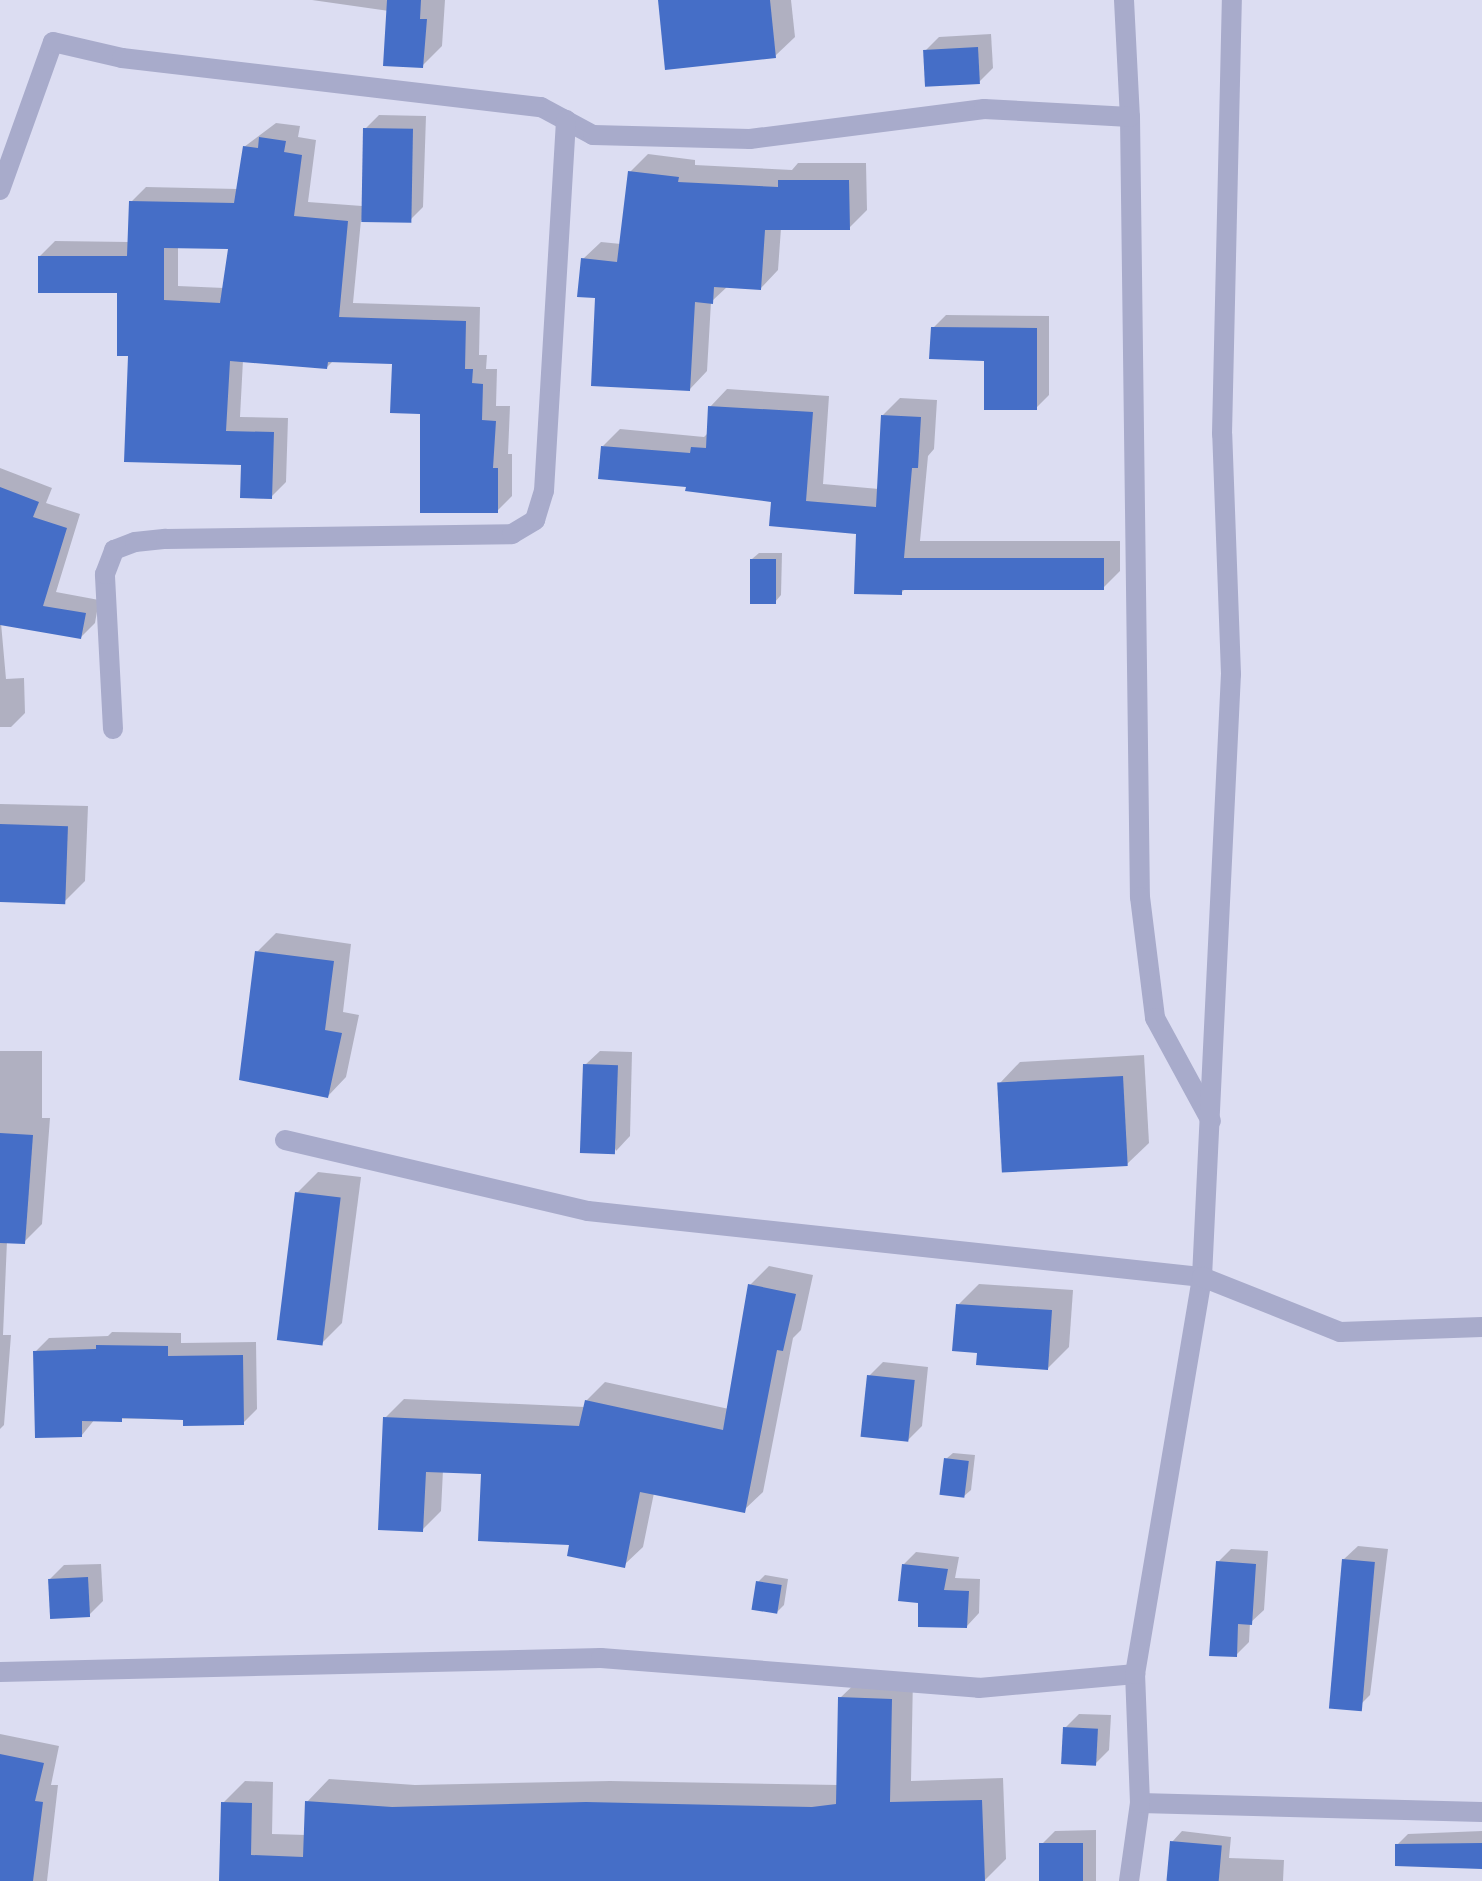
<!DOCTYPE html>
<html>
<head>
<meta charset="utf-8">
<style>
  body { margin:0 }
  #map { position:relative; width:1482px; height:1881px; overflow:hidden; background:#dcddf2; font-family:Arial,sans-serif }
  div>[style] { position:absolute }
  .shadow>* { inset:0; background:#0003 }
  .building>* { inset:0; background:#456ec7; transform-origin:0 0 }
  .minor>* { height:20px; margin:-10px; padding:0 10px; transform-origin:10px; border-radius:10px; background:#a8abcb }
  span { translate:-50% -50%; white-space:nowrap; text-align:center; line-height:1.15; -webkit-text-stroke:8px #e9e9fa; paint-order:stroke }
</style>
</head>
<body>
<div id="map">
  <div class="shadow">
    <div style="clip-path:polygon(312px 0,445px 0,442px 46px,422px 66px,389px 11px)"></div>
    <div style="clip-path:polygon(660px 0,791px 0,795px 37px,775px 56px)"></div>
    <div style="clip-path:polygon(991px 34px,993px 68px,979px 82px,925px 51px,939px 37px)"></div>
    <div style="clip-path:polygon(evenodd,379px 115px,426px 116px,423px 207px,409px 221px,361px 220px,353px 303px,480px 307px,479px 355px,487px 355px,486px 369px,497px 369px,496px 406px,510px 406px,508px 454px,512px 454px,512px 496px,497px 511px,422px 412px,394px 362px,334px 360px,327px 367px,243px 360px,240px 417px,288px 418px,286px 482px,271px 497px,243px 463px,130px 354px,119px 291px,40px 256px,55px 241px,129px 242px,131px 202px,146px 187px,238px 189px,244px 147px,276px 123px,300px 126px,298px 137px,316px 140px,308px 202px,362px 206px,365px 129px,379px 115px,178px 246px,230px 247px,224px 288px,178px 286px,178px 246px)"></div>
    <div style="clip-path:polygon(648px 154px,695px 160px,695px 165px,792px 170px,798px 163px,866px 163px,867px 210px,849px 228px,781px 228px,778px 270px,761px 288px,728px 286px,711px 302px,707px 371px,690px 389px,597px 297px,583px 259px,601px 242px,621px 244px,630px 172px)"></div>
    <div style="clip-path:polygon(946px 315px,1049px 316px,1049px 395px,1036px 408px,986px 359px,933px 328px)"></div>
    <div style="clip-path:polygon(727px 389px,829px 396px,823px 484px,879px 489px,883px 415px,900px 398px,937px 400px,934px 449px,928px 456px,920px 541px,1120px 541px,1120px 571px,1103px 588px,906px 588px,901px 593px,858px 532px,774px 500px,688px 485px,603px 446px,620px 429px,704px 437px,709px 432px,710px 407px)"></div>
    <div style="clip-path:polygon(0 468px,52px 488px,46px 503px,80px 514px,56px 592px,99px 600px,95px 623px,81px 637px,1px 623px,6px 679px,24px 678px,25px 713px,11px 727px,0 727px)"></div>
    <div style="clip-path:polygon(759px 553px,782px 553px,781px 595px,775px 602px,752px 559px)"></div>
    <div style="clip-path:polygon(0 804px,88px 806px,85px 881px,65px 901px,0 900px)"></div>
    <div style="clip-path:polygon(276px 933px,351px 944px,343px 1012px,359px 1015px,346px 1077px,328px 1096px,257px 952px)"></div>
    <div style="clip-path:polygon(0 1051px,42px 1051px,42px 1118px,50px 1118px,42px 1224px,24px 1242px,7px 1241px,3px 1335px,11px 1335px,4px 1425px,0 1429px)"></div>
    <div style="clip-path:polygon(600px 1051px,632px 1052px,630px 1136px,616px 1151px,585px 1065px)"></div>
    <div style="clip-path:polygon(1144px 1055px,1149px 1143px,1127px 1164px,999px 1084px,1020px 1062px)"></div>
    <div style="clip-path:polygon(318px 1172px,361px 1177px,342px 1323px,321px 1344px,297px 1193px)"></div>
    <div style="clip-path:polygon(769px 1266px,813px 1275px,801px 1330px,793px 1338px,763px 1492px,744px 1510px,654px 1493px,643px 1547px,624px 1565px,572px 1543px,484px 1473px,443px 1470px,441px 1511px,422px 1530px,385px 1418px,404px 1399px,585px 1407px,586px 1401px,605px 1382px,729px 1409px,750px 1285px)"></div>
    <div style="clip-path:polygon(979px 1284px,1073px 1290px,1069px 1347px,1048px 1368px,980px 1351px,958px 1305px)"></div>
    <div style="clip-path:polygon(112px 1332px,181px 1333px,181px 1343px,256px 1342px,257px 1409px,243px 1423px,185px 1418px,95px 1419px,82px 1435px,35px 1352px,49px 1338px,108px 1336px)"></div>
    <div style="clip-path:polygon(883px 1362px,928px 1367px,922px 1426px,908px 1440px,869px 1376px)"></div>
    <div style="clip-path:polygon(953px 1453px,975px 1455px,971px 1490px,964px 1496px,946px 1459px)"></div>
    <div style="clip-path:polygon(1358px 1546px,1388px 1549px,1370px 1695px,1356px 1709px,1343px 1560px)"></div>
    <div style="clip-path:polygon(1231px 1549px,1268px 1551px,1264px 1610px,1250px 1623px,1249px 1642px,1236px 1655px,1218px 1562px)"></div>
    <div style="clip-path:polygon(916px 1552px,959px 1557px,955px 1578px,980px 1579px,979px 1613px,967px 1626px,903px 1565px)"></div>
    <div style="clip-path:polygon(101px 1564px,103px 1601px,89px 1615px,50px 1579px,64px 1565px)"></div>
    <div style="clip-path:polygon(765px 1575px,788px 1579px,784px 1605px,777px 1612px,758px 1582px)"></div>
    <div style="clip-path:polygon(863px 1676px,913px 1677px,911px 1781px,1003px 1778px,1006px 1859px,984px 1881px,221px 1881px,223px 1803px,245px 1781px,273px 1782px,272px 1834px,306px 1835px,307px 1802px,329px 1779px,415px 1785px,610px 1781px,838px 1785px,840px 1698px)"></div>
    <div style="clip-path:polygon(1079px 1714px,1111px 1715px,1109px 1750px,1095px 1764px,1065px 1728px)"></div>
    <div style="clip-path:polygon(0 1734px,59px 1746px,51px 1785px,58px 1785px,47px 1881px,0 1881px)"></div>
    <div style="clip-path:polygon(1096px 1830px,1096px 1881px,1041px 1881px,1041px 1845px,1055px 1831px)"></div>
    <div style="clip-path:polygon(1182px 1831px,1231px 1837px,1229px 1858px,1284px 1860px,1283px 1881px,1168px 1881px,1172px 1842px)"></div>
    <div style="clip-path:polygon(1482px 1831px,1482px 1867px,1397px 1845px,1408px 1834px)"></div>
  </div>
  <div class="building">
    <div style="clip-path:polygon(387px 0,421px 0,420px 19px,427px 19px,423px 68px,383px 66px)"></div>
    <div style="clip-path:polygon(658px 0,770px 0,776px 58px,665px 70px)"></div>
    <div style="left:978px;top:47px;width:37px;height:55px;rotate:87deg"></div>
    <div style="left:363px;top:128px;width:50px;height:94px;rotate:1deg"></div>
    <div style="clip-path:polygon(evenodd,259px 137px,286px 141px,284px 152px,302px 155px,294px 216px,348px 221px,339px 317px,466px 321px,465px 369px,473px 369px,472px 383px,483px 384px,482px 420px,496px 421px,493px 468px,498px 468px,498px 513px,420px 513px,420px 414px,390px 413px,392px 364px,328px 362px,327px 369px,230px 361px,226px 431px,274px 432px,272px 499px,240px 498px,241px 465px,124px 462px,128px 356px,117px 356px,117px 293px,38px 293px,38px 256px,127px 256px,129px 201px,234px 203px,243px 146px,258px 148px,259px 137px,164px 248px,228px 249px,220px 303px,164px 300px,164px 248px)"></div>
    <div style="clip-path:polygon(628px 171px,679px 177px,678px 182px,778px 187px,778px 180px,849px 180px,850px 230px,765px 230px,761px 290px,714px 287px,713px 304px,695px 302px,690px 391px,591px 386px,595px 298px,577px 297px,581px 258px,617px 262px)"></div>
    <div style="clip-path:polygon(931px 327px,1037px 328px,1037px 410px,984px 410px,984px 361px,929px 359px)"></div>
    <div style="clip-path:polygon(708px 406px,813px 412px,806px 501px,876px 507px,881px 415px,921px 417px,918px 468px,912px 468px,904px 558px,1104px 558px,1104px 590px,902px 590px,902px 595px,854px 594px,856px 534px,769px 526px,771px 502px,685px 491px,686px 487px,598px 479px,601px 446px,690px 453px,691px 447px,706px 448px)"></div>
    <div style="clip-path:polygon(0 487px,39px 502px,33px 517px,67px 528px,43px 606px,86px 613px,81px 639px,0 625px)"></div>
    <div style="left:750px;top:559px;width:26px;height:45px"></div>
    <div style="left:0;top:824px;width:68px;height:78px;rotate:2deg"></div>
    <div style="clip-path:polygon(255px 951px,334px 961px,325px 1030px,342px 1033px,328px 1098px,239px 1080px)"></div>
    <div style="left:583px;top:1064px;width:35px;height:89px;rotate:2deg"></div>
    <div style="left:1123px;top:1076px;width:90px;height:126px;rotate:87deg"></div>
    <div style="clip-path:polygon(0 1133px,33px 1135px,25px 1244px,0 1243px)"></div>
    <div style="left:295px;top:1192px;width:46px;height:149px;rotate:7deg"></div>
    <div style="clip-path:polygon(748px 1284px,796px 1294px,783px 1351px,777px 1350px,745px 1513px,640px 1492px,625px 1568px,567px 1556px,569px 1545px,478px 1541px,481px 1474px,426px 1472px,423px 1532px,378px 1530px,383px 1417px,579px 1426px,585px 1400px,723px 1430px)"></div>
    <div style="clip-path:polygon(956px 1304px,1052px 1310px,1048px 1370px,976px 1365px,977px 1353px,952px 1351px)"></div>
    <div style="clip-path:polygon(96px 1345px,168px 1346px,168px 1356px,243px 1355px,244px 1425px,183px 1426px,183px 1420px,122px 1418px,122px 1422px,82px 1421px,82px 1437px,35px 1438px,33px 1351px,96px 1349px)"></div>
    <div style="left:867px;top:1375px;width:48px;height:62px;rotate:6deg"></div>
    <div style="left:944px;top:1458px;width:25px;height:37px;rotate:7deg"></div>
    <div style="left:1342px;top:1559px;width:33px;height:150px;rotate:5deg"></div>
    <div style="clip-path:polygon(1216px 1561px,1256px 1564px,1252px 1625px,1238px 1624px,1237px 1657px,1209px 1656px)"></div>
    <div style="clip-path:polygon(902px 1564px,948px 1569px,944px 1590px,969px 1591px,967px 1628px,918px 1627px,918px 1603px,898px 1601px)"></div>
    <div style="left:88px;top:1577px;width:40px;height:40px;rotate:87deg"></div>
    <div style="left:756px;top:1581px;width:26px;height:29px;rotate:9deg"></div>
    <div style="clip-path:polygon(838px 1697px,892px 1699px,890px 1802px,982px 1800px,985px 1881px,219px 1881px,221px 1802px,252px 1803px,251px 1855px,303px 1857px,305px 1801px,392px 1807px,586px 1802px,812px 1807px,836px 1804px)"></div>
    <div style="left:1063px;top:1727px;width:35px;height:37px;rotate:3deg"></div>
    <div style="clip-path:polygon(0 1754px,44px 1763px,35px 1801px,43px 1802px,33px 1881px,0 1881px)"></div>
    <div style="left:1170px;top:1841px;width:52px;height:40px;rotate:5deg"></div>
    <div style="left:1083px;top:1843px;width:38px;height:44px;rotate:90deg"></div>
    <div style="clip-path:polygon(1482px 1843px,1482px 1869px,1395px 1866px,1395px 1844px)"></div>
  </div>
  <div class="minor">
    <div style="left:1124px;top:0;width:117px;rotate:87.1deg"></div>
    <div style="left:1130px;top:117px;width:780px;rotate:89.27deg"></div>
    <div style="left:1140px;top:897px;width:122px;rotate:82.9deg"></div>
    <div style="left:1155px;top:1018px;width:117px;rotate:61.5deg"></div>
    <div style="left:0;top:190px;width:157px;rotate:-70.3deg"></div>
    <div style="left:53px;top:42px;width:71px;rotate:13.1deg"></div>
    <div style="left:122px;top:58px;width:422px;rotate:6.7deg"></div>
    <div style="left:541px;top:107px;width:59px;rotate:28.3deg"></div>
    <div style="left:593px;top:135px;width:157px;rotate:1.5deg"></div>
    <div style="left:750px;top:139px;width:236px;rotate:-7.3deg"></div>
    <div style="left:984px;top:109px;width:146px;rotate:3.1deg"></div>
    <div style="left:113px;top:729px;width:155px;rotate:-93deg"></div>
    <div style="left:105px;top:574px;width:26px;rotate:-69deg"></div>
    <div style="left:114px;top:550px;width:22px;rotate:-21deg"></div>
    <div style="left:135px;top:542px;width:31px;rotate:-6deg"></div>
    <div style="left:166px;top:539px;width:346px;rotate:-0.8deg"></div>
    <div style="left:512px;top:534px;width:27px;rotate:-31deg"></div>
    <div style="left:535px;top:520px;width:30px;rotate:-73deg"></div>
    <div style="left:544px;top:491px;width:372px;rotate:-86.6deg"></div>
    <div style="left:285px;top:1140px;width:311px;rotate:13.2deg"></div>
    <div style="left:588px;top:1211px;width:618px;rotate:6.14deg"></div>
    <div style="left:1202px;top:1277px;width:604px;rotate:-87.25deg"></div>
    <div style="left:1231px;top:674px;width:240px;rotate:-92.1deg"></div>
    <div style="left:1222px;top:434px;width:434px;rotate:-88.7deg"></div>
    <div style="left:0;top:1672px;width:601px;rotate:-1.33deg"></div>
    <div style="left:601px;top:1658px;width:379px;rotate:4.5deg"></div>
    <div style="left:979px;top:1688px;width:157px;rotate:-5.1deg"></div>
    <div style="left:1140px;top:1803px;width:342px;rotate:1.5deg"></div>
    <div style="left:1129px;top:1881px;width:79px;rotate:-82deg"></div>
    <div style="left:1140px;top:1803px;width:129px;rotate:-92.2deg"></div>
    <div style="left:1135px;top:1674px;width:403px;rotate:-80.4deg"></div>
    <div style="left:1202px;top:1277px;width:149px;rotate:21.7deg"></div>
    <div style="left:1340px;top:1332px;width:142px;rotate:-2deg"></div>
  </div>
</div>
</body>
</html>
